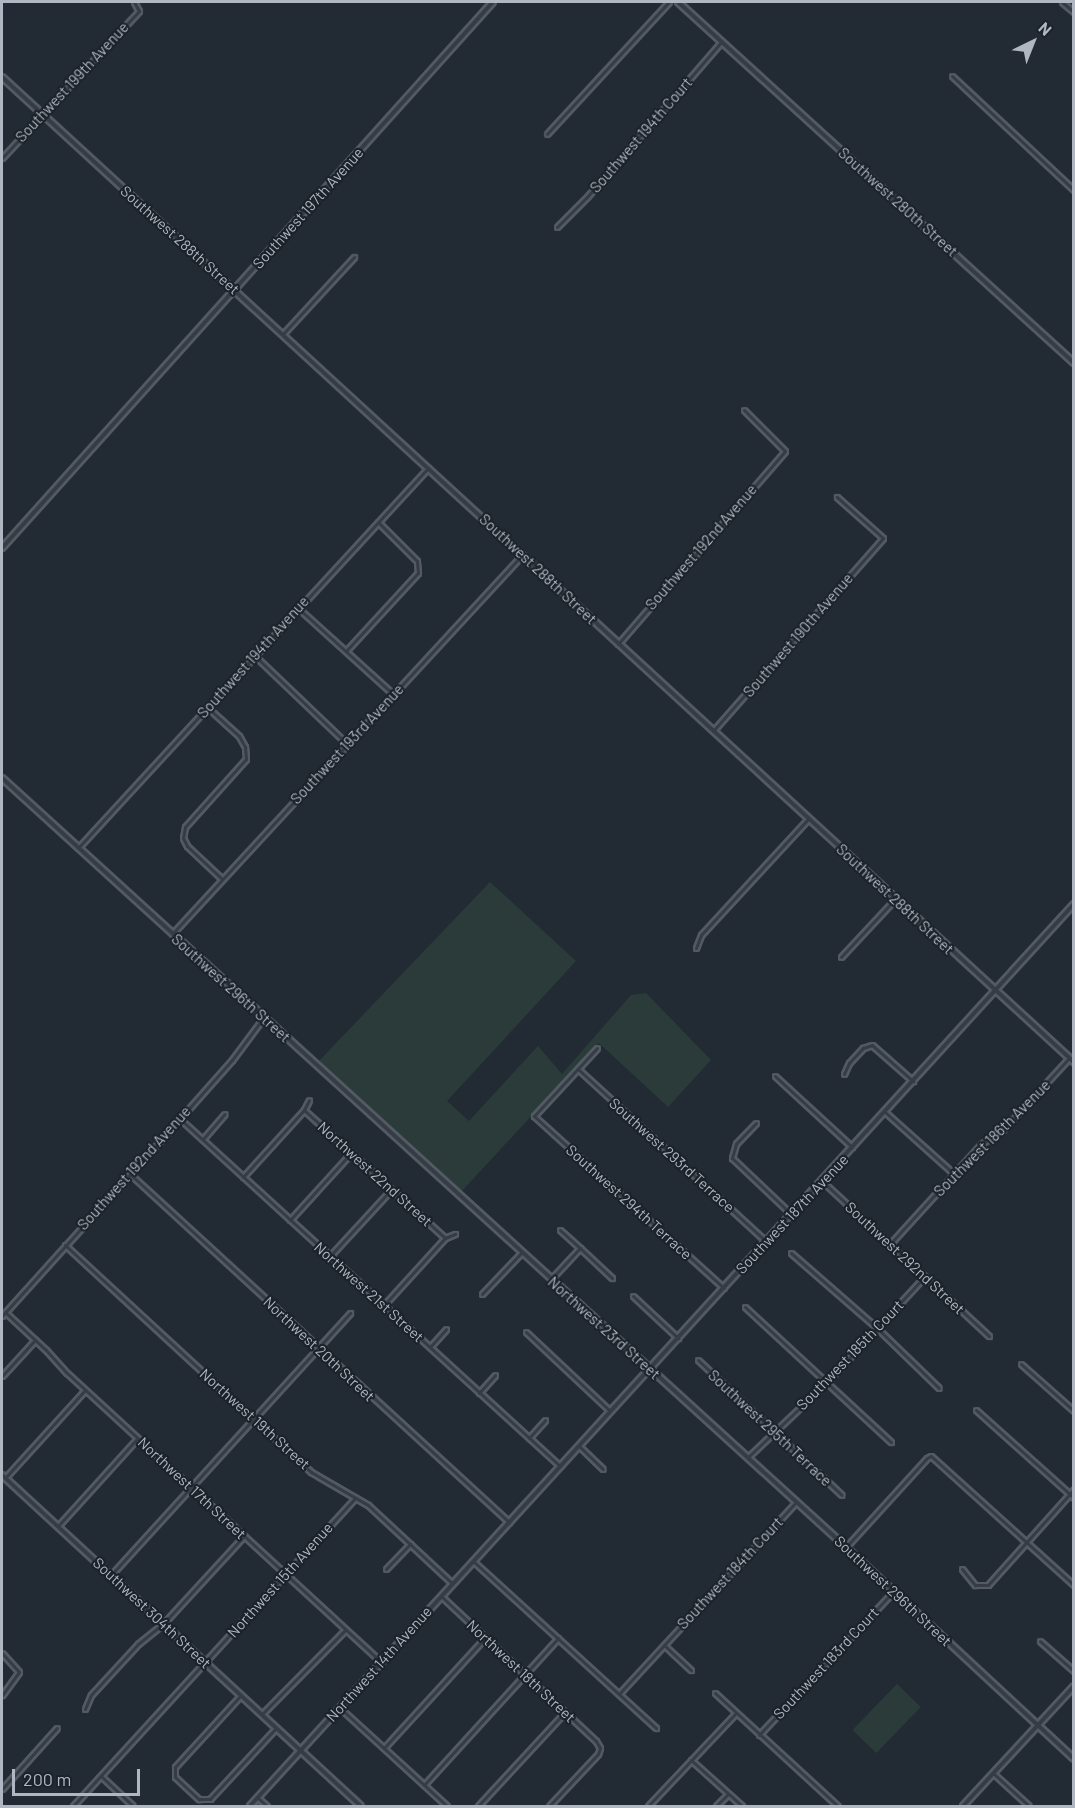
<!DOCTYPE html>
<html>
<head>
<meta charset="utf-8">
<style>
  body { margin:0 }
  #map { position:relative; width:1075px; height:1808px; overflow:hidden; background:#222b34; font-family:Barlow,sans-serif }
  div>[style] { position:absolute }
  .green>* { inset:0; background:#2a3b3a; transform-origin:0 0 }
  .roads { filter:drop-shadow(2px 0 #535a63) drop-shadow(-2px 0 #535a63) drop-shadow(0 2px #535a63) drop-shadow(0 -2px #535a63) }
  .minor>* { height:3px; margin:-1.5px; padding:0 1.5px; transform-origin:1.5px; border-radius:1.5px; background:#363c45 }
  .tertiary>* { height:4px; margin:-2px; padding:0 2px; transform-origin:2px; border-radius:2px; background:#363c45 }
  span { translate:-50% -50%; white-space:nowrap; text-align:center; line-height:1.15; -webkit-text-stroke:4.5px #1b222a; paint-order:stroke }
  .street-label { font-size:15px; color:#b0b7c2 }
  .frame { position:absolute; inset:0; border:3px solid #b0b7c2; pointer-events:none }
  .north { position:absolute; left:1003px; top:12px; width:60px; height:60px; -webkit-text-stroke:4px #1b222a; paint-order:stroke; rotate:43deg; font-size:16px; font-weight:700; line-height:24px; text-align:center; color:#b0b7c2 }
  .north::after { content:''; display:block; margin:auto; width:21px; height:27px; background:#b0b7c2; clip-path:polygon(50% 0,100% 100%,50% 72%,0 100%) }
  .scale { position:absolute; left:12px; top:1769px; width:128px; height:27px; box-sizing:border-box; border:3px solid #b0b7c2; border-top:0; padding-left:8px; font-size:18px; line-height:21px; white-space:nowrap; color:#b0b7c2; -webkit-text-stroke:4px #1b222a; paint-order:stroke }
</style>
</head>
<body>
<div id="map">
  <div class="green">
    <div style="clip-path:polygon(490px 882px,576px 961px,447px 1101px,469px 1121px,538px 1046px,562px 1074px,631px 995px,646px 993px,711px 1060px,668px 1107px,599px 1043px,461px 1192px,318px 1062px)"></div>
    <div style="left:897px;top:1684px;width:33px;height:64px;rotate:44deg"></div>
  </div>
  <div class="roads">
    <div class="minor">
      <div style="left:1062px;top:2px;width:16px;rotate:40deg"></div>
      <div style="left:952px;top:76px;width:167px;rotate:43.1deg"></div>
      <div style="left:547px;top:134px;width:180px;rotate:-47.3deg"></div>
      <div style="left:2px;top:158px;width:201px;rotate:-47deg"></div>
      <div style="left:139px;top:11px;width:10px;rotate:-119deg"></div>
      <div style="left:557px;top:227px;width:42px;rotate:-45deg"></div>
      <div style="left:587px;top:197px;width:206px;rotate:-49.1deg"></div>
      <div style="left:283px;top:334px;width:105px;rotate:-47.3deg"></div>
      <div style="left:298px;top:608px;width:128px;rotate:42.2deg"></div>
      <div style="left:618px;top:644px;width:255px;rotate:-49.1deg"></div>
      <div style="left:785px;top:451px;width:58px;rotate:-135deg"></div>
      <div style="left:346px;top:651px;width:106px;rotate:-47.3deg"></div>
      <div style="left:418px;top:573px;width:12px;rotate:-95deg"></div>
      <div style="left:417px;top:561px;width:55px;rotate:-135deg"></div>
      <div style="left:255px;top:656px;width:127px;rotate:43.7deg"></div>
      <div style="left:207px;top:707px;width:43px;rotate:42.2deg"></div>
      <div style="left:239px;top:736px;width:13px;rotate:61deg"></div>
      <div style="left:245px;top:747px;width:12px;rotate:85deg"></div>
      <div style="left:246px;top:759px;width:91px;rotate:131.9deg"></div>
      <div style="left:185px;top:827px;width:11px;rotate:100deg"></div>
      <div style="left:183px;top:838px;width:9px;rotate:63deg"></div>
      <div style="left:187px;top:846px;width:48px;rotate:43.3deg"></div>
      <div style="left:713px;top:731px;width:257px;rotate:-48.6deg"></div>
      <div style="left:883px;top:538px;width:62px;rotate:-138.3deg"></div>
      <div style="left:78px;top:848px;width:517px;rotate:-47.35deg"></div>
      <div style="left:172px;top:934px;width:516px;rotate:-47.28deg"></div>
      <div style="left:696px;top:948px;width:14px;rotate:-69deg"></div>
      <div style="left:701px;top:935px;width:158px;rotate:-47.3deg"></div>
      <div style="left:841px;top:957px;width:79px;rotate:-47deg"></div>
      <div style="left:597px;top:1048px;width:93px;rotate:132.8deg"></div>
      <div style="left:534px;top:1116px;width:256px;rotate:42.2deg"></div>
      <div style="left:578px;top:1069px;width:255px;rotate:42.5deg"></div>
      <div style="left:844px;top:1074px;width:12px;rotate:-66deg"></div>
      <div style="left:849px;top:1063px;width:21px;rotate:-47deg"></div>
      <div style="left:863px;top:1048px;width:9px;rotate:-18deg"></div>
      <div style="left:872px;top:1045px;width:55px;rotate:41.3deg"></div>
      <div style="left:775px;top:1076px;width:105px;rotate:42.7deg"></div>
      <div style="left:304px;top:1110px;width:190px;rotate:42.2deg"></div>
      <div style="left:885px;top:1112px;width:93px;rotate:41.9deg"></div>
      <div style="left:179px;top:1118px;width:516px;rotate:42.41deg"></div>
      <div style="left:756px;top:1123px;width:29px;rotate:134deg"></div>
      <div style="left:736px;top:1144px;width:15px;rotate:106deg"></div>
      <div style="left:732px;top:1158px;width:81px;rotate:43.5deg"></div>
      <div style="left:203px;top:1139px;width:33px;rotate:-49deg"></div>
      <div style="left:130px;top:1174px;width:515px;rotate:42.56deg"></div>
      <div style="left:243px;top:1177px;width:91px;rotate:-47.7deg"></div>
      <div style="left:304px;top:1110px;width:11px;rotate:-63deg"></div>
      <div style="left:822px;top:1181px;width:228px;rotate:42.9deg"></div>
      <div style="left:290px;top:1220px;width:91px;rotate:-47.7deg"></div>
      <div style="left:560px;top:1230px;width:27px;rotate:42deg"></div>
      <div style="left:890px;top:1244px;width:135px;rotate:-47.7deg"></div>
      <div style="left:981px;top:1144px;width:26px;rotate:-32deg"></div>
      <div style="left:1003px;top:1130px;width:98px;rotate:-47.5deg"></div>
      <div style="left:65px;top:1245px;width:335px;rotate:42.7deg"></div>
      <div style="left:311px;top:1472px;width:66px;rotate:30.1deg"></div>
      <div style="left:368px;top:1505px;width:115px;rotate:42.9deg"></div>
      <div style="left:791px;top:1253px;width:114px;rotate:41.1deg"></div>
      <div style="left:877px;top:1328px;width:86px;rotate:44.1deg"></div>
      <div style="left:330px;top:1256px;width:90px;rotate:-47.3deg"></div>
      <div style="left:552px;top:1278px;width:41px;rotate:-47deg"></div>
      <div style="left:580px;top:1248px;width:44px;rotate:43.2deg"></div>
      <div style="left:482px;top:1294px;width:57px;rotate:-46.4deg"></div>
      <div style="left:633px;top:1296px;width:62px;rotate:43deg"></div>
      <div style="left:384px;top:1305px;width:91px;rotate:-47.7deg"></div>
      <div style="left:445px;top:1238px;width:11px;rotate:-22deg"></div>
      <div style="left:745px;top:1307px;width:199px;rotate:42.8deg"></div>
      <div style="left:5px;top:1312px;width:56px;rotate:42.8deg"></div>
      <div style="left:46px;top:1350px;width:31px;rotate:48deg"></div>
      <div style="left:67px;top:1373px;width:427px;rotate:42.6deg"></div>
      <div style="left:2px;top:1316px;width:225px;rotate:-47.9deg"></div>
      <div style="left:153px;top:1149px;width:119px;rotate:-48.4deg"></div>
      <div style="left:232px;top:1060px;width:54px;rotate:-53.3deg"></div>
      <div style="left:526px;top:1332px;width:115px;rotate:43.2deg"></div>
      <div style="left:430px;top:1347px;width:24px;rotate:-48deg"></div>
      <div style="left:698px;top:1360px;width:197px;rotate:43.2deg"></div>
      <div style="left:1021px;top:1364px;width:71px;rotate:41.6deg"></div>
      <div style="left:2px;top:1376px;width:49px;rotate:-47.5deg"></div>
      <div style="left:479px;top:1393px;width:24px;rotate:-48deg"></div>
      <div style="left:976px;top:1410px;width:132px;rotate:41.9deg"></div>
      <div style="left:529px;top:1438px;width:24px;rotate:-48deg"></div>
      <div style="left:579px;top:1446px;width:33px;rotate:44deg"></div>
      <div style="left:748px;top:1457px;width:109px;rotate:-43.5deg"></div>
      <div style="left:827px;top:1382px;width:144px;rotate:-47.2deg"></div>
      <div style="left:5px;top:1478px;width:119px;rotate:-47.7deg"></div>
      <div style="left:58px;top:1526px;width:118px;rotate:-47.8deg"></div>
      <div style="left:846px;top:1547px;width:120px;rotate:-47.7deg"></div>
      <div style="left:927px;top:1458px;width:4px;rotate:-27deg"></div>
      <div style="left:931px;top:1456px;width:193px;rotate:42.1deg"></div>
      <div style="left:473px;top:1561px;width:248px;rotate:42.4deg"></div>
      <div style="left:386px;top:1569px;width:35px;rotate:-46deg"></div>
      <div style="left:962px;top:1569px;width:21px;rotate:51deg"></div>
      <div style="left:975px;top:1585px;width:13px"></div>
      <div style="left:988px;top:1585px;width:129px;rotate:-48.1deg"></div>
      <div style="left:111px;top:1575px;width:355px;rotate:-47.6deg"></div>
      <div style="left:441px;top:1596px;width:212px;rotate:43.1deg"></div>
      <div style="left:596px;top:1741px;width:8px;rotate:60deg"></div>
      <div style="left:600px;top:1748px;width:6px;rotate:108deg"></div>
      <div style="left:598px;top:1754px;width:71px;rotate:133.3deg"></div>
      <div style="left:1040px;top:1641px;width:45px;rotate:41.4deg"></div>
      <div style="left:664px;top:1645px;width:37px;rotate:43deg"></div>
      <div style="left:2px;top:1653px;width:25px;rotate:48deg"></div>
      <div style="left:19px;top:1672px;width:29px;rotate:126deg"></div>
      <div style="left:715px;top:1693px;width:167px;rotate:42.6deg"></div>
      <div style="left:619px;top:1694px;width:261px;rotate:-47.3deg"></div>
      <div style="left:241px;top:1695px;width:98px;rotate:132.5deg"></div>
      <div style="left:175px;top:1767px;width:10px;rotate:90deg"></div>
      <div style="left:175px;top:1777px;width:33px;rotate:43deg"></div>
      <div style="left:199px;top:1799px;width:11px"></div>
      <div style="left:210px;top:1799px;width:97px;rotate:-47.1deg"></div>
      <div style="left:340px;top:1708px;width:145px;rotate:42.5deg"></div>
      <div style="left:85px;top:1709px;width:15px;rotate:-67deg"></div>
      <div style="left:91px;top:1695px;width:69px;rotate:-47.3deg"></div>
      <div style="left:138px;top:1644px;width:33px;rotate:-39deg"></div>
      <div style="left:164px;top:1623px;width:118px;rotate:-47.4deg"></div>
      <div style="left:262px;top:1714px;width:118px;rotate:-45.3deg"></div>
      <div style="left:759px;top:1735px;width:196px;rotate:-46.9deg"></div>
      <div style="left:384px;top:1748px;width:148px;rotate:-47.5deg"></div>
      <div style="left:691px;top:1760px;width:69px;rotate:42deg"></div>
      <div style="left:994px;top:1774px;width:47px;rotate:42.4deg"></div>
      <div style="left:102px;top:1777px;width:42px;rotate:43.1deg"></div>
      <div style="left:424px;top:1785px;width:199px;rotate:-47.6deg"></div>
      <div style="left:2px;top:1789px;width:82px;rotate:-48deg"></div>
      <div style="left:258px;top:1798px;width:12px;rotate:42deg"></div>
      <div style="left:73px;top:1806px;width:418px;rotate:-47.5deg"></div>
      <div style="left:478px;top:1806px;width:127px;rotate:-47.2deg"></div>
      <div style="left:648px;top:1806px;width:128px;rotate:-46.6deg"></div>
      <div style="left:716px;top:1806px;width:17px;rotate:-45deg"></div>
    </div>
    <div class="tertiary">
      <div style="left:678px;top:2px;width:536px;rotate:42.35deg"></div>
      <div style="left:2px;top:77px;width:1456px;rotate:42.58deg"></div>
      <div style="left:2px;top:548px;width:734px;rotate:-48.04deg"></div>
      <div style="left:2px;top:778px;width:1142px;rotate:42.34deg"></div>
      <div style="left:846px;top:1547px;width:311px;rotate:42.9deg"></div>
      <div style="left:2px;top:1475px;width:488px;rotate:42.7deg"></div>
      <div style="left:250px;top:1806px;width:1222px;rotate:-47.59deg"></div>
      <div style="left:963px;top:1806px;width:163px;rotate:-47.2deg"></div>
    </div>
  </div>
  <div class="street-label">
    <span style="left:72px;top:82px;rotate:-47deg">Southwest 199th Avenue</span>
    <span style="left:641px;top:135px;rotate:-49deg">Southwest 194th Court</span>
    <span style="left:898px;top:202px;rotate:42deg">Southwest 280th Street</span>
    <span style="left:308px;top:208px;rotate:-48deg">Southwest 197th Avenue</span>
    <span style="left:180px;top:240px;rotate:42deg">Southwest 288th Street</span>
    <span style="left:701px;top:547px;rotate:-49deg">Southwest 192nd Avenue</span>
    <span style="left:538px;top:569px;rotate:43deg">Southwest 288th Street</span>
    <span style="left:798px;top:635px;rotate:-49deg">Southwest 190th Avenue</span>
    <span style="left:253px;top:657px;rotate:-48deg">Southwest 194th Avenue</span>
    <span style="left:347px;top:744px;rotate:-47deg">Southwest 193rd Avenue</span>
    <span style="left:895px;top:899px;rotate:43deg">Southwest 288th Street</span>
    <span style="left:231px;top:988px;rotate:42deg">Southwest 296th Street</span>
    <span style="left:992px;top:1138px;rotate:-45deg">Southwest 186th Avenue</span>
    <span style="left:672px;top:1155px;rotate:42deg">Southwest 293rd Terrace</span>
    <span style="left:134px;top:1168px;rotate:-48deg">Southwest 192nd Avenue</span>
    <span style="left:375px;top:1174px;rotate:42deg">Northwest 22nd Street</span>
    <span style="left:629px;top:1202px;rotate:42deg">Southwest 294th Terrace</span>
    <span style="left:792px;top:1214px;rotate:-47deg">Southwest 187th Avenue</span>
    <span style="left:905px;top:1258px;rotate:43deg">Southwest 292nd Street</span>
    <span style="left:369px;top:1292px;rotate:42deg">Northwest 21st Street</span>
    <span style="left:604px;top:1328px;rotate:42deg">Northwest 23rd Street</span>
    <span style="left:319px;top:1349px;rotate:43deg">Northwest 20th Street</span>
    <span style="left:850px;top:1355px;rotate:-46deg">Southwest 185th Court</span>
    <span style="left:255px;top:1419px;rotate:42deg">Northwest 19th Street</span>
    <span style="left:770px;top:1428px;rotate:43deg">Southwest 295th Terrace</span>
    <span style="left:192px;top:1488px;rotate:43deg">Northwest 17th Street</span>
    <span style="left:730px;top:1573px;rotate:-47deg">Southwest 184th Court</span>
    <span style="left:280px;top:1580px;rotate:-48deg">Northwest 15th Avenue</span>
    <span style="left:893px;top:1591px;rotate:43deg">Southwest 296th Street</span>
    <span style="left:152px;top:1613px;rotate:43deg">Southwest 304th Street</span>
    <span style="left:826px;top:1663px;rotate:-47deg">Southwest 183rd Court</span>
    <span style="left:379px;top:1664px;rotate:-48deg">Northwest 14th Avenue</span>
    <span style="left:521px;top:1671px;rotate:43deg">Northwest 18th Street</span>
  </div>
  <div class="frame"></div>
  <div class="north">N</div>
  <div class="scale">200 m</div>
</div>
</body>
</html>
